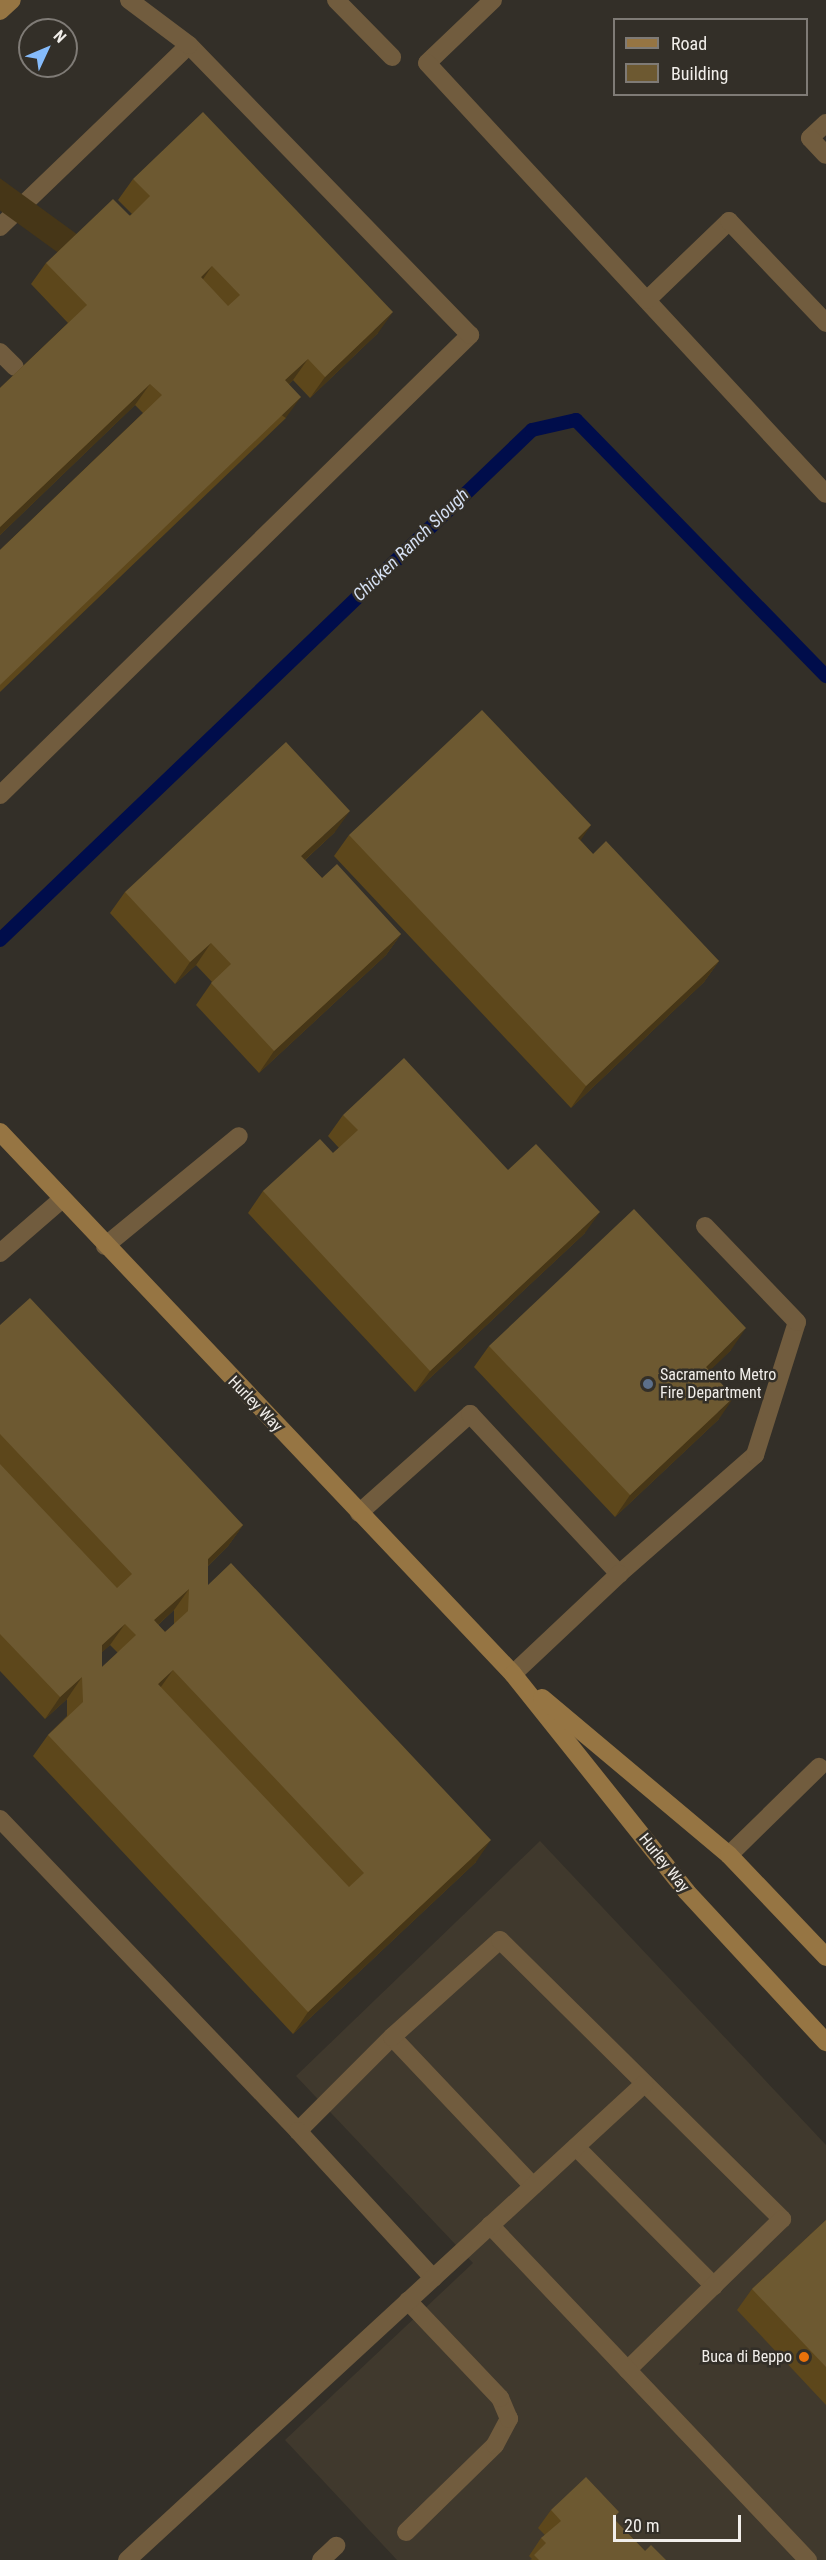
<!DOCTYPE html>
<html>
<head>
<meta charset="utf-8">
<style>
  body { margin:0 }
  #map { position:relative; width:826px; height:2560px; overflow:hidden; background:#332f28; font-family:"Roboto Condensed",sans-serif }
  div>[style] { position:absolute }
  .built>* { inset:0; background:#40392d }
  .stream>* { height:14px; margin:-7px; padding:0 7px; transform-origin:7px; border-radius:7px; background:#000d4b }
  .lane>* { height:18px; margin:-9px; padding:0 9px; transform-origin:9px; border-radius:9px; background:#715c3e }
  .secondary>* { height:18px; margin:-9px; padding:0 9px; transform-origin:9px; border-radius:9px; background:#967543 }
  .wall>* { inset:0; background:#5d471b }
  .shaded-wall>* { inset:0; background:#463617; transform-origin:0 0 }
  .building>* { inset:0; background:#6d5931 }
  .dots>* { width:16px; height:16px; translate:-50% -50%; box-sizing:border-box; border:3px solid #332f28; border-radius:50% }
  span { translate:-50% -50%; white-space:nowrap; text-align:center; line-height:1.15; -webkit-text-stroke:5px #332f28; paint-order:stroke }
  .poi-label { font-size:16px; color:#f1eeea }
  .left { translate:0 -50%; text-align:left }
  .right { translate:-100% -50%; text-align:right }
  .street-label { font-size:16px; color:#f1eeea }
  .water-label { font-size:18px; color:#d4dff2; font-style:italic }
  .legend { position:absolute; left:613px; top:18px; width:195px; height:78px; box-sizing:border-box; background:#332f28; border:2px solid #7f7b76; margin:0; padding:8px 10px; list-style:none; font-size:18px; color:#f1eeea }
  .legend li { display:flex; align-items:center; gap:12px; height:30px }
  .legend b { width:30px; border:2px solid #7f7b76 }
  .north { position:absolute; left:18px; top:18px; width:60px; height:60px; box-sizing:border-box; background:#332f28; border:2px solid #7f7b76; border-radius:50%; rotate:46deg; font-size:16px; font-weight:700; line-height:24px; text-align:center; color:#f1eeea }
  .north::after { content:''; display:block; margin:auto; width:21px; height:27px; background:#85bbfb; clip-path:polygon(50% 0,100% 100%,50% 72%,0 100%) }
  .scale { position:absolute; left:613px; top:2515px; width:128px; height:27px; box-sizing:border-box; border:3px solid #f1eeea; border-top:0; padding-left:8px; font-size:18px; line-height:21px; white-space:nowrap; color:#f1eeea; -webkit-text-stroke:4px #332f28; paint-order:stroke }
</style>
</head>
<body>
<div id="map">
  <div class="built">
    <div style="clip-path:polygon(540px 1841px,826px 2145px,826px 2560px,397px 2560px,285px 2440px,473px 2263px,296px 2076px)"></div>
  </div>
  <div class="stream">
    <div style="left:0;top:940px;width:737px;rotate:-43.79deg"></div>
    <div style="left:532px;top:430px;width:45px;rotate:-12.8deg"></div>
    <div style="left:576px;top:420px;width:358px;rotate:45.7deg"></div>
  </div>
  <div class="lane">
    <div style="left:336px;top:0;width:80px;rotate:45.5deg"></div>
    <div style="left:493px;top:0;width:91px;rotate:136.3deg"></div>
    <div style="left:427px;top:63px;width:587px;rotate:47.21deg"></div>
    <div style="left:826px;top:123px;width:22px;rotate:137deg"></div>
    <div style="left:810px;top:138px;width:23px;rotate:47deg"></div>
    <div style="left:0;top:227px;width:262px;rotate:-43.9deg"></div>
    <div style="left:647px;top:300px;width:114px;rotate:-43.9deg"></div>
    <div style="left:729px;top:221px;width:141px;rotate:46.4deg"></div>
    <div style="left:0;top:352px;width:21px;rotate:45deg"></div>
    <div style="left:0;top:795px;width:658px;rotate:-44.38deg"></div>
    <div style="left:470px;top:335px;width:404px;rotate:-134.1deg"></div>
    <div style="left:189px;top:45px;width:75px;rotate:-143.1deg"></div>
    <div style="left:105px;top:1246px;width:173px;rotate:-39.4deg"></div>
    <div style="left:0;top:1253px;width:81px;rotate:-41deg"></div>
    <div style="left:359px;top:1513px;width:149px;rotate:-41.7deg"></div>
    <div style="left:470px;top:1414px;width:219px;rotate:47deg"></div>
    <div style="left:619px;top:1574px;width:181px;rotate:-41.2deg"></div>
    <div style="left:755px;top:1455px;width:139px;rotate:-72.5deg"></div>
    <div style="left:797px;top:1322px;width:133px;rotate:-133.8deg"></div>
    <div style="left:513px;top:1674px;width:146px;rotate:-43.3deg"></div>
    <div style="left:0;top:1819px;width:431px;rotate:46.3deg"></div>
    <div style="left:729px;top:1855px;width:126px;rotate:-44.4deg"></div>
    <div style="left:392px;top:2037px;width:133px;rotate:135deg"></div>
    <div style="left:298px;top:2131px;width:200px;rotate:47.4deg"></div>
    <div style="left:576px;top:2147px;width:196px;rotate:45.2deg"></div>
    <div style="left:533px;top:2186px;width:205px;rotate:-133.4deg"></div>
    <div style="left:392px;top:2037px;width:145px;rotate:-41.9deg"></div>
    <div style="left:500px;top:1940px;width:397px;rotate:44.7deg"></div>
    <div style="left:782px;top:2219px;width:216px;rotate:135.7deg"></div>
    <div style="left:490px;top:2225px;width:462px;rotate:46.5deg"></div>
    <div style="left:406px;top:2532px;width:124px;rotate:-44.3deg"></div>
    <div style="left:495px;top:2445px;width:30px;rotate:-62deg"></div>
    <div style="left:509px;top:2419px;width:23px;rotate:-113deg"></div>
    <div style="left:500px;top:2398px;width:134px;rotate:-133.5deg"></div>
    <div style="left:127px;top:2560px;width:703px;rotate:-42.64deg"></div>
    <div style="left:321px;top:2560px;width:21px;rotate:-43deg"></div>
  </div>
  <div class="secondary">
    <div style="left:0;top:11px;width:16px;rotate:-43deg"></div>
    <div style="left:0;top:1132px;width:746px;rotate:46.57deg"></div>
    <div style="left:513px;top:1674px;width:278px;rotate:51.4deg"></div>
    <div style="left:686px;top:1891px;width:206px;rotate:47.2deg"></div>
    <div style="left:542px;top:1698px;width:244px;rotate:40deg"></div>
    <div style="left:729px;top:1855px;width:141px;rotate:46.4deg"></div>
  </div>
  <div class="wall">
    <div style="clip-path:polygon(133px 179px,378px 333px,310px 398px,293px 380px,289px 384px,286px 418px,0 692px,0 550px,143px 413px,135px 405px,0 535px,0 388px,68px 323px,31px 284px,46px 263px,132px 214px,118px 200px)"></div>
    <div style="clip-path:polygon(591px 825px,580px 840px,593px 854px,719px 961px,704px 982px,571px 1108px,334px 856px,349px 835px)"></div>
    <div style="clip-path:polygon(335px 832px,305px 860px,322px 878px,401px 934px,386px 955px,259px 1073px,196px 1005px,212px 982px,196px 965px,175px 984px,110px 913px,125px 892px)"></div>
    <div style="clip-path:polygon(343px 1115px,508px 1170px,585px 1233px,415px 1392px,248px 1213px,263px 1191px,333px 1153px,339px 1148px,328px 1136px)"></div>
    <div style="clip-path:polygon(evenodd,0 1325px,243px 1525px,228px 1546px,208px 1566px,208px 1585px,476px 1862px,293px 2034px,33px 1756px,48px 1735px,67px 1716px,67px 1699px,45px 1719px,0 1671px,0 1325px,174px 1610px,174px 1625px,165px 1632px,158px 1625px,174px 1610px,0 1325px,110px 1645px,118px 1653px,102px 1667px,102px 1652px,110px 1645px)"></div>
    <div style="clip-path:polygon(489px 1346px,731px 1350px,709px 1371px,719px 1419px,615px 1517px,474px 1367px)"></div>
    <div style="clip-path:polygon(826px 2220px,826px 2405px,737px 2310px,752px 2289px)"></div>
    <div style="clip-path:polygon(551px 2510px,614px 2519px,645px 2551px,666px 2560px,530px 2560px,532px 2559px,529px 2556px,541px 2538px,545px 2535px,538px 2528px)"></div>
  </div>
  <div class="shaded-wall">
    <div style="clip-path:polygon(212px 266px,197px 288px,201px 277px)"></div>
    <div style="clip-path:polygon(393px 312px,378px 333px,310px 398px,325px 377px)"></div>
    <div style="clip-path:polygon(308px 359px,293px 380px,270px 402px,285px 380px)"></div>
    <div style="clip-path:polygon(150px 384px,135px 405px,0 535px,0 527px)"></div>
    <div style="left:301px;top:397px;width:26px;height:417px;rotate:126deg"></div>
    <div style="clip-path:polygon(350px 811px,335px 832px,286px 877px,301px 856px)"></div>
    <div style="clip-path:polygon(591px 825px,576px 847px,578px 838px)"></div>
    <div style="clip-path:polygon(401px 934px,386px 955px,259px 1073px,274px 1051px)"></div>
    <div style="clip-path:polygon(211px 943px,196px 965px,175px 984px,190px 962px)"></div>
    <div style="clip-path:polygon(719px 961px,704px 982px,571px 1108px,586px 1086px)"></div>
    <div style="clip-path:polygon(600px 1212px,585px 1233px,415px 1392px,430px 1371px)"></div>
    <div style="clip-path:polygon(746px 1328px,731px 1350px,691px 1389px,706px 1367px)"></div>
    <div style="clip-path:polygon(734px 1397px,719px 1419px,615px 1517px,630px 1495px)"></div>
    <div style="clip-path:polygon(243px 1525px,228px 1546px,193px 1580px,208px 1559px)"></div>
    <div style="clip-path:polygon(189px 1589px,174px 1610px,139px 1642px,154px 1620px)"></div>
    <div style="clip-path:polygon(125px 1624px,110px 1645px,87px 1666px,102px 1645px)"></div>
    <div style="clip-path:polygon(173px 1670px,158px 1691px,158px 1684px)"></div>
    <div style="clip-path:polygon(82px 1677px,67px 1699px,45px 1719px,60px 1697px)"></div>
    <div style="clip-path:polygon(491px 1840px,476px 1862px,293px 2034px,308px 2012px)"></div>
  </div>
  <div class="building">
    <div style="clip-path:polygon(evenodd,203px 112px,393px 312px,325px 377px,308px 359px,285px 380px,301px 397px,0 685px,0 550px,162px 395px,150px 384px,0 527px,0 388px,87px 305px,46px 263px,113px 199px,130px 216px,150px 196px,133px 179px,203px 112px,212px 266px,240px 295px,228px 306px,201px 277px,212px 266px)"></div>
    <div style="clip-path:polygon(482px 710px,591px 825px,578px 838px,593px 854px,606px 841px,719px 961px,586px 1086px,349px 835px)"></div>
    <div style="clip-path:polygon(286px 742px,350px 811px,301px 856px,322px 878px,337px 864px,401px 934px,274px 1051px,211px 983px,231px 964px,211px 943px,190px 962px,125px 892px)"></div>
    <div style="clip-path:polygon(404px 1058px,508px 1170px,536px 1144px,600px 1212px,430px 1371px,263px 1191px,320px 1139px,333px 1153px,358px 1130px,343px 1115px)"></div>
    <div style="clip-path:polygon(634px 1209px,746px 1328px,706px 1367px,734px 1397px,630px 1495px,489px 1346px)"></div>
    <div style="clip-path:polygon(evenodd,30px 1298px,243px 1525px,208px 1559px,208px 1585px,231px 1563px,491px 1840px,308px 2012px,48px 1735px,83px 1702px,82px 1677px,60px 1697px,0 1634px,0 1464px,117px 1588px,132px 1574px,0 1434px,0 1325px,30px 1298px,189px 1589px,188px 1611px,165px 1632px,154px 1620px,189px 1589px,30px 1298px,125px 1624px,136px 1635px,102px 1667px,102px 1645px,125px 1624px,30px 1298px,173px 1670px,364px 1873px,349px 1887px,158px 1684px,173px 1670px)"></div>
    <div style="clip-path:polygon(826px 2220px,826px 2367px,752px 2289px)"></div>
    <div style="clip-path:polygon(586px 2477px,619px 2512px,613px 2518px,645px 2551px,651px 2545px,666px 2560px,539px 2560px,534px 2555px,546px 2543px,541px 2538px,561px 2521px,551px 2510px)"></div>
  </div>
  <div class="dots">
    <div style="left:648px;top:1384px;background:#5c6f8a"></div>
    <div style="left:804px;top:2357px;background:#e8710a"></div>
  </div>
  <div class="poi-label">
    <span class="left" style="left:660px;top:1384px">Sacramento Metro<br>Fire Department</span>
    <span class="right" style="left:792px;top:2357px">Buca di Beppo</span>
  </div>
  <div class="street-label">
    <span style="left:255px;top:1404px;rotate:46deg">Hurley Way</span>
    <span style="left:664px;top:1863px;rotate:51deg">Hurley Way</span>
  </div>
  <div class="water-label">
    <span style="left:411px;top:545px;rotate:-44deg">Chicken Ranch Slough</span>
  </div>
  <ul class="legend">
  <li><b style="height:8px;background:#967543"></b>Road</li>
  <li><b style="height:16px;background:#6d5931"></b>Building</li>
  </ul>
  <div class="north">N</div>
  <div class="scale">20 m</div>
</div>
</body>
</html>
